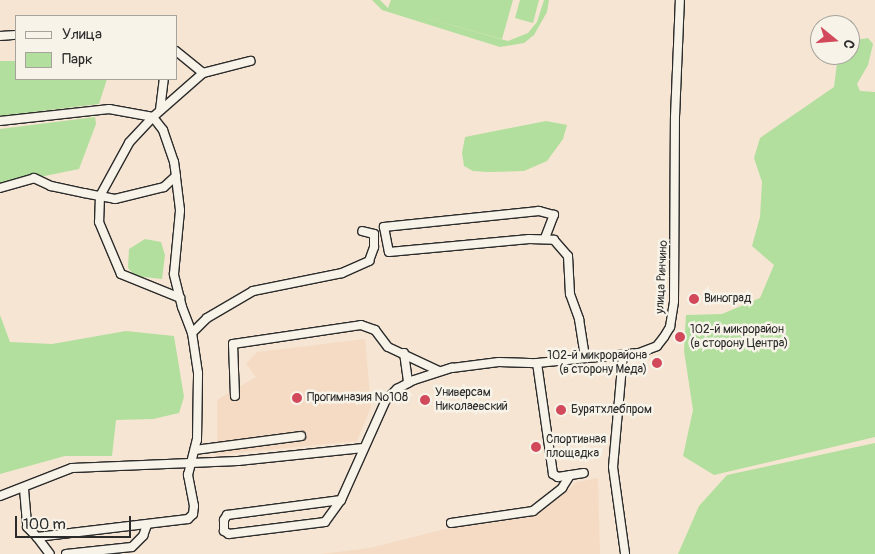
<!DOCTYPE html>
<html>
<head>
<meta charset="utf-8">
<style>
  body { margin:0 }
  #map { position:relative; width:875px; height:554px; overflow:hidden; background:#f6e5d3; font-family:Pangolin,sans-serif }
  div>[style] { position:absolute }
  .built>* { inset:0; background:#f5dbc4 }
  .green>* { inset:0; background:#b2df9d }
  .roads { filter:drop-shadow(1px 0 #2b2b2b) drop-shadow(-1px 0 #2b2b2b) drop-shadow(0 1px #2b2b2b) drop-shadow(0 -1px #2b2b2b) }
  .minor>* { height:8px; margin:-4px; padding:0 4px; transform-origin:4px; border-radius:4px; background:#f7f3e8 }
  .dots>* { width:14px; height:14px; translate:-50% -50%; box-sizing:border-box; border:2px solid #f7f3e8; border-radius:50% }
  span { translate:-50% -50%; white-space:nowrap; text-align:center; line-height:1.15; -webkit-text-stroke:5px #f7f3e8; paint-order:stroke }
  .street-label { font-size:12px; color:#2b2b2b }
  .poi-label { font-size:12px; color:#2b2b2b }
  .left { translate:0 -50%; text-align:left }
  .right { translate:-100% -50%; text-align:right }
  .legend { position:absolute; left:15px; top:15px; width:162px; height:65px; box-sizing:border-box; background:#f7f3e8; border:1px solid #a5a39c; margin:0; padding:6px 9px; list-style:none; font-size:15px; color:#2b2b2b }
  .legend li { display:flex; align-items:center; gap:10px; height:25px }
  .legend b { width:25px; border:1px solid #a5a39c }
  .north { position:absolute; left:810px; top:15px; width:50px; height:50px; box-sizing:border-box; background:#f7f3e8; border:1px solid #a5a39c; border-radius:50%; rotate:107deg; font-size:14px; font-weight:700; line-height:20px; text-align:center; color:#2b2b2b }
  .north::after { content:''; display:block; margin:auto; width:18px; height:22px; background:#d1495b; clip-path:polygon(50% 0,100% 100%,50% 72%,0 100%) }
  .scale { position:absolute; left:15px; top:516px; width:116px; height:22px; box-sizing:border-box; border:2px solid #2b2b2b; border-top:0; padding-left:6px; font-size:15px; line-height:18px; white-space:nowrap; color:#2b2b2b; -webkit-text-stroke:4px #f7f3e8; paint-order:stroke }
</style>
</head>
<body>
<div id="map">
  <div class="built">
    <div style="clip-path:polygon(365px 339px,371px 407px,357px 441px,217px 455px,217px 400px,256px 377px,246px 364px,257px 352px)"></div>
    <div style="clip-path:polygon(598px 478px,600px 554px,321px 554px,370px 548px,445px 529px,536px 516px,577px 482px)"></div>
  </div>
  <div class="green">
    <div style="clip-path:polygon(372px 0,380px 0,388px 8px,391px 0,513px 0,502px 39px,408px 13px,508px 41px,528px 33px,537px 22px,544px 0,549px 0,547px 12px,534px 35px,524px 43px,500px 47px,382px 10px)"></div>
    <div style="clip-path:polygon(520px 0,539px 0,533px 23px,515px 18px)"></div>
    <div style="clip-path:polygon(868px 38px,873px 44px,868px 65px,857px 84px,860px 91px,875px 92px,875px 437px,714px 475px,683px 456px,693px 410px,684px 351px,686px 315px,722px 314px,760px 298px,774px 265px,752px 246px,760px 217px,762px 182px,754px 158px,760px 138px,834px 87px,838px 55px,850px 55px,850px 41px)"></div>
    <div style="clip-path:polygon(0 61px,16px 61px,16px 79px,107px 79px,99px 104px,0 116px)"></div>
    <div style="clip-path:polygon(95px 117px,96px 124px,79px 169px,0 185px,0 129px)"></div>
    <div style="clip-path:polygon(546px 121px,567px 125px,563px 139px,547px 161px,524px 171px,488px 172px,473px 171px,464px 166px,462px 153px,465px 137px)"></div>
    <div style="clip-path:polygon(145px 239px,161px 242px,165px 255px,162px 279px,135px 276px,128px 268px,129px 249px)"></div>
    <div style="clip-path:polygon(0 315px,10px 342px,52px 344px,126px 331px,174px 336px,184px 397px,179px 413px,153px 419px,116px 420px,112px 456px,65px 456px,0 474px)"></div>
    <div style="clip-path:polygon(875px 443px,875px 554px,678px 554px,699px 506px,727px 475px)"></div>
  </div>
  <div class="roads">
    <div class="minor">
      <div style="left:0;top:36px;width:16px;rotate:-4deg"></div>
      <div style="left:176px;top:51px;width:35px;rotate:39deg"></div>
      <div style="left:160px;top:110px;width:31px;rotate:-83deg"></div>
      <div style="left:0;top:121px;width:110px;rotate:-6.3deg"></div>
      <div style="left:109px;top:109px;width:45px;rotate:10.3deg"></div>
      <div style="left:153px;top:117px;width:67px;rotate:-41.3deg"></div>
      <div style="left:203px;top:73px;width:49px;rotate:-14.3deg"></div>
      <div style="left:0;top:188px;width:35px;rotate:-16deg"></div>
      <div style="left:34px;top:178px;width:19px;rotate:25deg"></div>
      <div style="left:51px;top:186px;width:34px;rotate:12deg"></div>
      <div style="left:84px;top:193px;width:16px;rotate:11deg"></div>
      <div style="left:100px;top:196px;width:15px;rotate:11deg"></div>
      <div style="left:115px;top:199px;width:50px;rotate:-13.8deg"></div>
      <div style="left:164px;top:187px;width:16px;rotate:-43deg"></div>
      <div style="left:176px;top:176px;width:14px;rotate:-98deg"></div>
      <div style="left:174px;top:162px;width:34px;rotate:-109deg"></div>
      <div style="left:163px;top:130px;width:16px;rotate:-128deg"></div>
      <div style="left:153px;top:117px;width:35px;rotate:133deg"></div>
      <div style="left:129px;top:143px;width:60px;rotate:118.7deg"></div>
      <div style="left:100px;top:196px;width:26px;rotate:92deg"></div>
      <div style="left:99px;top:222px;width:56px;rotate:67.1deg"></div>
      <div style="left:121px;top:274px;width:64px;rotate:22.1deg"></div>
      <div style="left:545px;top:238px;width:25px;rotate:-69deg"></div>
      <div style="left:554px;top:215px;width:16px;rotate:-165deg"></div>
      <div style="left:539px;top:211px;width:156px;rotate:174.1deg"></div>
      <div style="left:384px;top:227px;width:25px;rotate:79deg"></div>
      <div style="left:389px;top:252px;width:141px;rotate:-5.3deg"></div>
      <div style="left:529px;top:239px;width:25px;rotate:2deg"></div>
      <div style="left:554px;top:240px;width:21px;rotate:49deg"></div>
      <div style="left:568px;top:256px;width:38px;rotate:87deg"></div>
      <div style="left:570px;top:294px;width:27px;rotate:70deg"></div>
      <div style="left:579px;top:319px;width:39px;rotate:81deg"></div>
      <div style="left:192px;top:333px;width:21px;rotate:-45deg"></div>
      <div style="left:207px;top:318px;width:53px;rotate:-30.4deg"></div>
      <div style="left:253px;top:291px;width:91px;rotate:-11.4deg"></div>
      <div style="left:342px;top:273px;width:30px;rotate:-24deg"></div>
      <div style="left:369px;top:261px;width:15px;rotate:-70deg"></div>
      <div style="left:374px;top:247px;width:13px;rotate:-90deg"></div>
      <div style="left:374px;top:234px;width:12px;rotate:-166deg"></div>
      <div style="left:404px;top:353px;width:30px;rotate:82deg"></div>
      <div style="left:623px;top:355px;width:112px;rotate:95.1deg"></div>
      <div style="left:613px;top:467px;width:88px;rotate:82.1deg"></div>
      <div style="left:537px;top:363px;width:112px;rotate:81.8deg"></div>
      <div style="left:553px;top:474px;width:6px;rotate:31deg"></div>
      <div style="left:558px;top:477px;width:26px;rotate:-9deg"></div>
      <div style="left:235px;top:396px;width:52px;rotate:-92.2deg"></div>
      <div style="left:233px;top:344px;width:129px;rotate:-8.4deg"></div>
      <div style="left:361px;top:325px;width:15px;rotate:20deg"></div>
      <div style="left:375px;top:330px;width:21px;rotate:53deg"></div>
      <div style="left:388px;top:347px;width:56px;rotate:25.2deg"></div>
      <div style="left:195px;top:450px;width:107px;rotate:-7.5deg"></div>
      <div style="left:24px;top:489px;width:38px;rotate:85deg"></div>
      <div style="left:27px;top:527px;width:14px;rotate:45deg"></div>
      <div style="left:37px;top:537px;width:152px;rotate:-6.8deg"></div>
      <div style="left:188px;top:519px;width:7px;rotate:-45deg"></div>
      <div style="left:193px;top:514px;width:8px;rotate:-83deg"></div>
      <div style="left:194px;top:506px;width:32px;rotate:-101deg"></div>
      <div style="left:188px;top:475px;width:36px;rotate:-76deg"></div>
      <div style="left:197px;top:440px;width:67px;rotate:-89.1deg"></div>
      <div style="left:198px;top:373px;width:40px;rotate:-98.5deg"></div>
      <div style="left:192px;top:333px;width:28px;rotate:-111deg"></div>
      <div style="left:182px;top:307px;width:34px;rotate:-104deg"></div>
      <div style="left:174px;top:274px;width:64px;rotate:-84.6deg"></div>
      <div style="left:180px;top:210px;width:34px;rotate:-97deg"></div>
      <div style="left:0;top:496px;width:77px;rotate:-21.3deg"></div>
      <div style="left:72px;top:468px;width:166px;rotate:-2.4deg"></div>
      <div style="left:238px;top:461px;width:126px;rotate:-5.9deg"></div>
      <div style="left:341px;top:500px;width:27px;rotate:126deg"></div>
      <div style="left:325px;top:522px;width:97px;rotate:172.9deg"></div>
      <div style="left:229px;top:534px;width:6px;rotate:-149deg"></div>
      <div style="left:224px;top:531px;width:11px;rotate:-90deg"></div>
      <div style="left:224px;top:520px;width:6px;rotate:-59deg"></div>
      <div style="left:227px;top:515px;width:115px;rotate:-7.5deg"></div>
      <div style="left:341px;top:500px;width:110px;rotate:-65.8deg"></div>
      <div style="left:386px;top:400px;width:16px;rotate:-45deg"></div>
      <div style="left:397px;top:389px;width:19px;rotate:-28deg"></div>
      <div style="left:414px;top:380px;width:40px;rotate:-18deg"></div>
      <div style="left:452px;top:368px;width:47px;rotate:-7.3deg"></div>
      <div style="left:499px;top:362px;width:38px;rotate:2deg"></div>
      <div style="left:537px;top:363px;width:102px;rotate:-5.6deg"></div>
      <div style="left:639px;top:353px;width:19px;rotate:-21deg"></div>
      <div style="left:657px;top:346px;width:11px;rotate:-52deg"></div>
      <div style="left:664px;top:337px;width:12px;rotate:-59deg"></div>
      <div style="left:670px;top:327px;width:26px;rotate:-81deg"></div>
      <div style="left:674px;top:301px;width:184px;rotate:-89.7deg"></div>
      <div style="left:675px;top:117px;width:117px;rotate:-87.6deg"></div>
      <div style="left:451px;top:523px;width:83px;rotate:-8.3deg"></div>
      <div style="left:533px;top:511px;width:37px;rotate:-38deg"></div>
      <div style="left:562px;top:488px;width:15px;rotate:-58deg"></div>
      <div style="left:37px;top:537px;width:21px;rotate:53deg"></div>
      <div style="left:66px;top:554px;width:66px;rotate:-6.1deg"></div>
      <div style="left:132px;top:547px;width:16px;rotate:-45deg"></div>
      <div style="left:143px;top:536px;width:12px;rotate:-70deg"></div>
    </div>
  </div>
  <div class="dots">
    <div style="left:694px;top:299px;background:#d1495b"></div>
    <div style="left:680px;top:337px;background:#d1495b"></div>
    <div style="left:657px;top:363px;background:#d1495b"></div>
    <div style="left:297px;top:398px;background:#d1495b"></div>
    <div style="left:425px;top:400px;background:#d1495b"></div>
    <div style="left:561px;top:410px;background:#d1495b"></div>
    <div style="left:536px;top:447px;background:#d1495b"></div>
  </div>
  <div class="street-label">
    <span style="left:662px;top:277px;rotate:-87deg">улица Ринчино</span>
  </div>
  <div class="poi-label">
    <span class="left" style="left:704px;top:299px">Виноград</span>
    <span class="left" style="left:690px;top:337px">102-й микрорайон<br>(в сторону Центра)</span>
    <span class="right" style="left:647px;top:363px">102-й микрорайона<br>(в сторону Меда)</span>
    <span class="left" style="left:435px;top:400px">Универсам<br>Николаевский</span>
    <span class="left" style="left:307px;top:398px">Прогимназия №108</span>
    <span class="left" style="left:571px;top:410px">Бурятхлебпром</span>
    <span class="left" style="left:546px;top:447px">Спортивная<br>площадка</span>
  </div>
  <ul class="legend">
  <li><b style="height:6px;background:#f7f3e8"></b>Улица</li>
  <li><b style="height:14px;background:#b2df9d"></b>Парк</li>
  </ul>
  <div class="north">С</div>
  <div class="scale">100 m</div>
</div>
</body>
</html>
